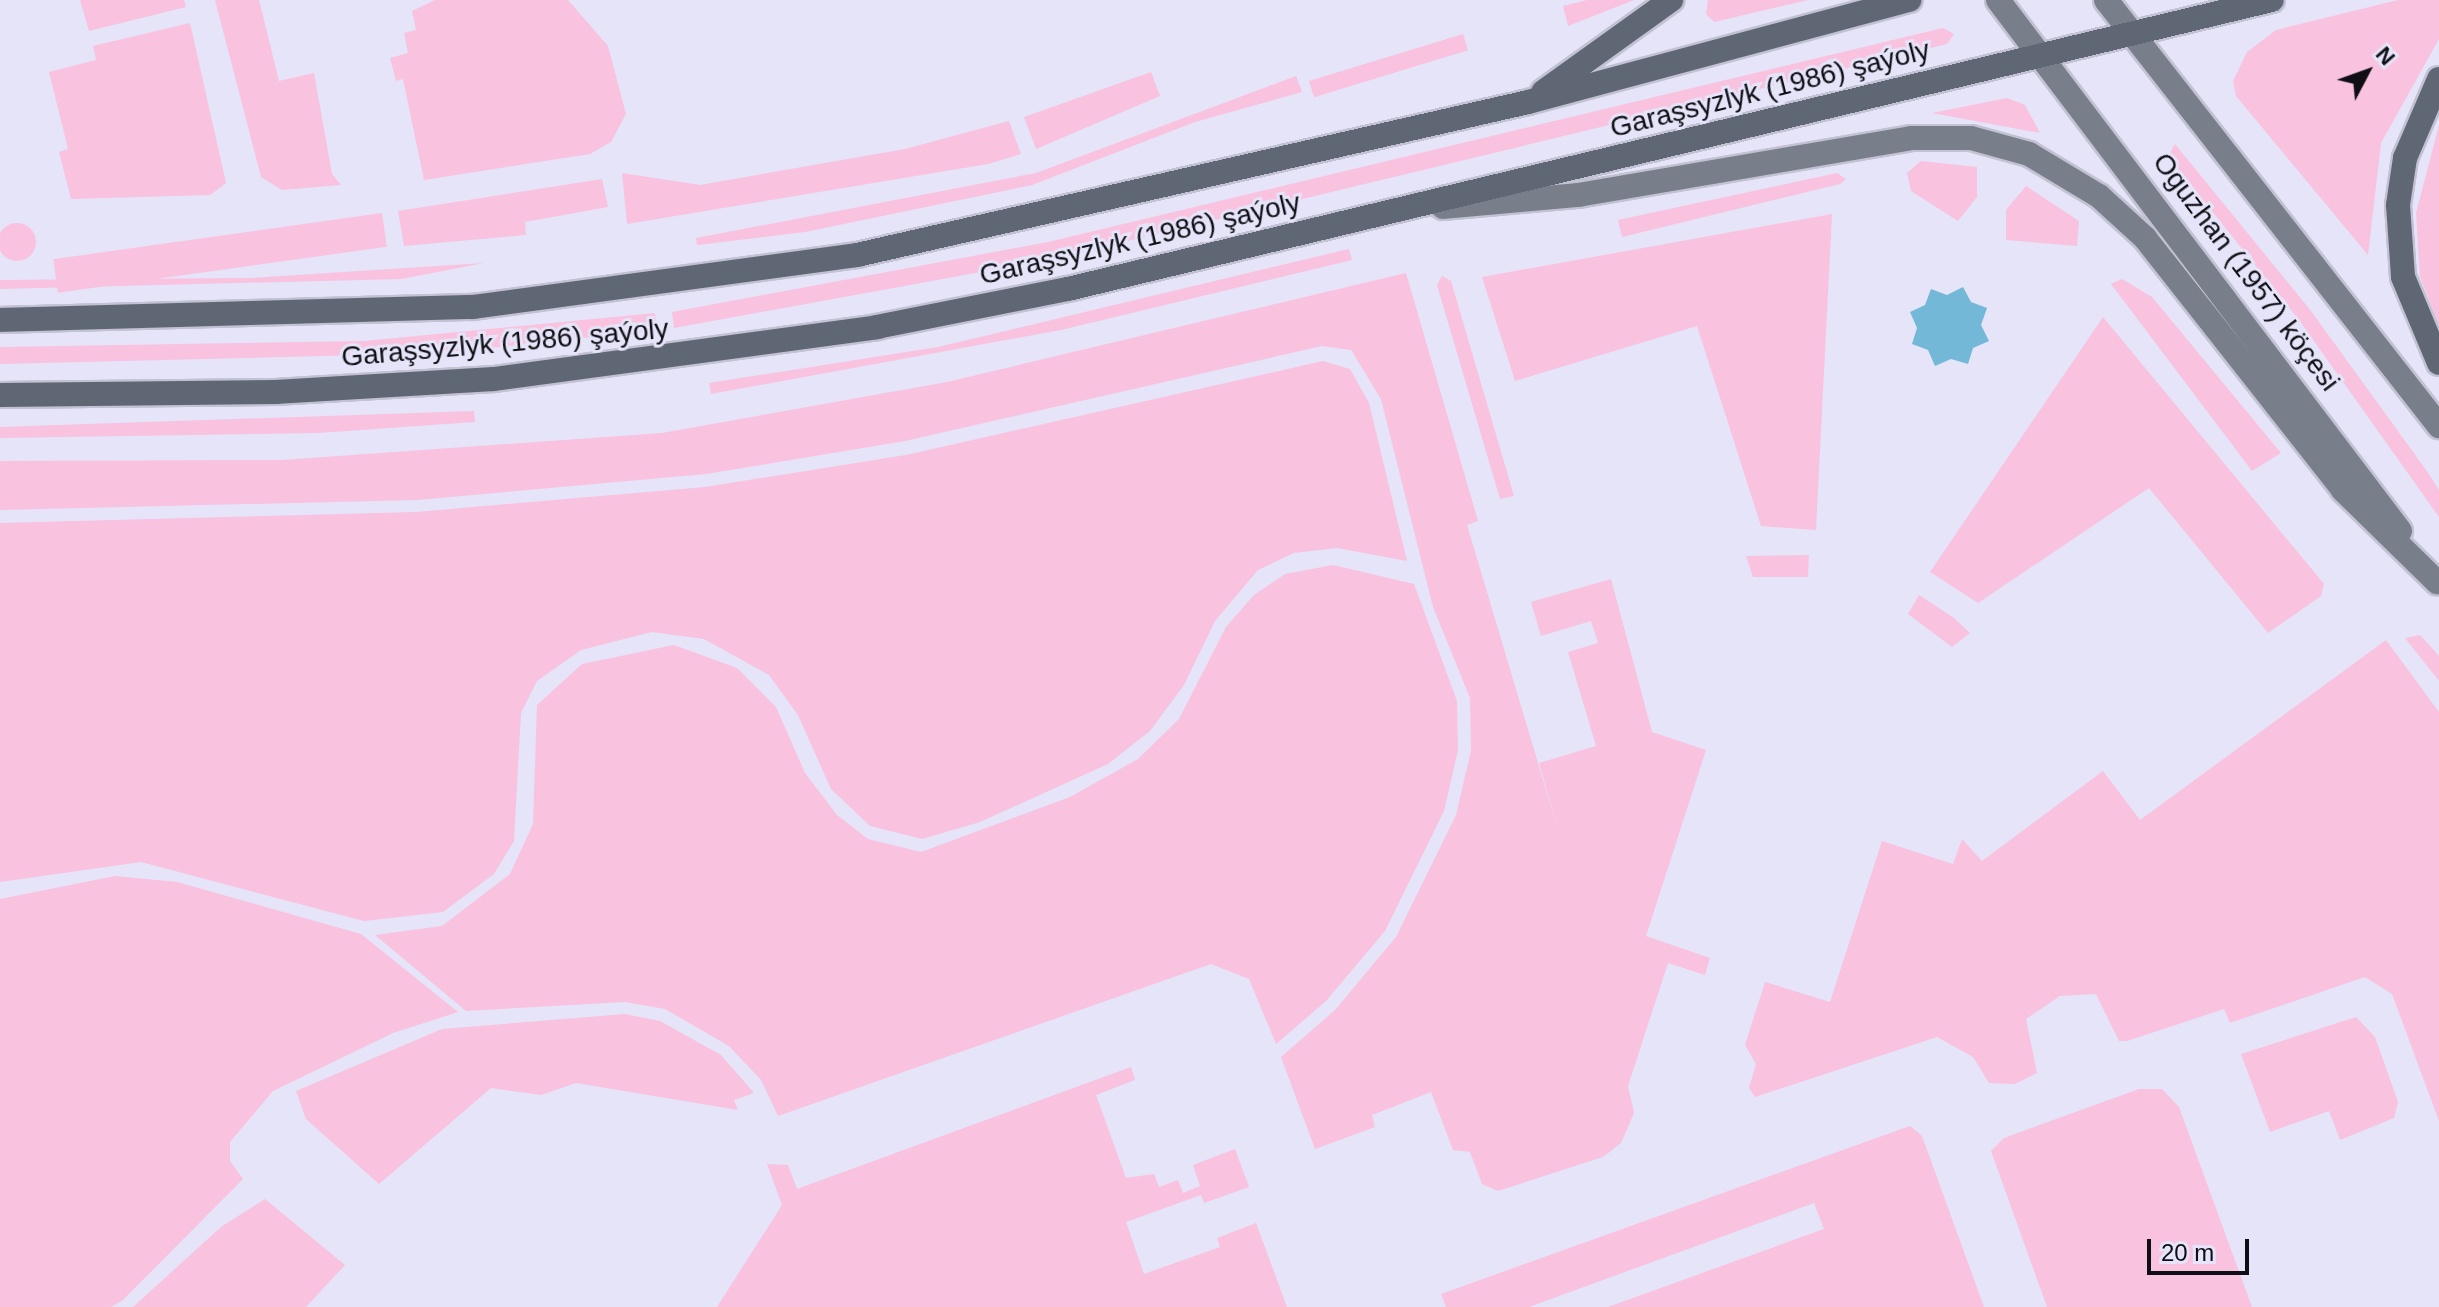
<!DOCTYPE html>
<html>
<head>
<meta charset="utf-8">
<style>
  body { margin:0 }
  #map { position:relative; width:2439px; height:1307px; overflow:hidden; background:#e5e4f8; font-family:Arial,sans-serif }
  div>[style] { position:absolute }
  .green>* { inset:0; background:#f9c2df; transform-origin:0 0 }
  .round { border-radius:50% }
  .water>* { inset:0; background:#74b8d8 }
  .roads { filter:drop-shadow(2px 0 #c3c2d4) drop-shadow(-2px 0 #c3c2d4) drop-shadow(0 2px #c3c2d4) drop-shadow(0 -2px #c3c2d4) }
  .secondary>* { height:24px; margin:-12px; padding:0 12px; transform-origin:12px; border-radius:12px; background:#787f8a }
  .primary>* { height:24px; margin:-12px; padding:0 12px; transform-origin:12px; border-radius:12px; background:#5f6774 }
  span { translate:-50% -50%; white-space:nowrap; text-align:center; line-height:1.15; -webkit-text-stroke:6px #e5e4f8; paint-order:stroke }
  .street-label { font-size:28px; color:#0e0e14 }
  .north { position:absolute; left:2327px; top:32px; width:80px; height:80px; -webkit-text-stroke:6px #e5e4f8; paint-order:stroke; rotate:49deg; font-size:22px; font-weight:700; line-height:32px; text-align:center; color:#0e0e14 }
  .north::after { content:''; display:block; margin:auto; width:28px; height:36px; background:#0e0e14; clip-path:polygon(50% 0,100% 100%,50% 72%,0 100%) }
  .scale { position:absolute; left:2147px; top:1239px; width:102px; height:36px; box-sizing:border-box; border:4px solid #0e0e14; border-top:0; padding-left:10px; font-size:24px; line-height:28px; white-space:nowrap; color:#0e0e14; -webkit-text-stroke:6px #e5e4f8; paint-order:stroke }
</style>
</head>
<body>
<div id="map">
  <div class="green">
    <div style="clip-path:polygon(80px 0,184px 0,186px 7px,89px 31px)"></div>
    <div style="clip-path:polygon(215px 0,259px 0,279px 81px,314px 73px,332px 174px,341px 185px,282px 190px,261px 177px)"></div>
    <div style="clip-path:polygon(435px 0,568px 0,608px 46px,626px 114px,611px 142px,590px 154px,424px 180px,403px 79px,396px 81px,390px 58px,408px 53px,404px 33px,416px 30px,412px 11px)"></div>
    <div style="clip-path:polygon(1587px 0,1634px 0,1568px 26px,1563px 6px)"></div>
    <div style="clip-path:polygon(1708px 0,1808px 0,1714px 22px,1706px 14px)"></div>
    <div style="clip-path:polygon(2398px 0,2439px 0,2439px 39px,2381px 143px,2368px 255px,2236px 96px,2233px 81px,2247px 52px,2276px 30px)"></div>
    <div style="clip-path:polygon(190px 23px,226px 183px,210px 195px,71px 199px,59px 152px,68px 149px,49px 72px,96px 60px,93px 46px)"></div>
    <div style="clip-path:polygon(1943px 28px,1954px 34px,1947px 44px,1052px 259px,674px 328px,672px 312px,1048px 242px)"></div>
    <div style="left:1463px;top:34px;width:17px;height:161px;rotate:73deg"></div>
    <div style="clip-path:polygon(1151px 72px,1160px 96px,1036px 149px,1024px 117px)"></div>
    <div style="clip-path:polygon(1296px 76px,1302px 92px,1195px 122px,1032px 185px,805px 232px,697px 245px,696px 238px,1036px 173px)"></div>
    <div style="clip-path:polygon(2007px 98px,2025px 105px,2040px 133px,1932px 113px)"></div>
    <div style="clip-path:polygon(1009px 121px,1021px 154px,988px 164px,627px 224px,622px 173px,700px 185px,905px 149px)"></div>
    <div style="clip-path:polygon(2439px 125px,2439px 326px,2420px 277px,2416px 213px)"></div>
    <div style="clip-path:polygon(2175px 144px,2311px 311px,2429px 474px,2439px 490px,2439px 517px,2299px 320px,2168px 156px)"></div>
    <div style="clip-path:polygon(1921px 161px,1977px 167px,1977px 197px,1958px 221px,1911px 191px,1907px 173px)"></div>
    <div style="clip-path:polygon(1837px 173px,1846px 179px,1840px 184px,1622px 237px,1618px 220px)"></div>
    <div style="clip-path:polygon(602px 179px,608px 207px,525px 222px,526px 235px,404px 246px,398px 211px)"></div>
    <div style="clip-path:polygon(2026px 186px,2079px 221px,2077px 246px,2006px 240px,2006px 210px)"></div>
    <div style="left:382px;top:213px;width:34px;height:332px;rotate:82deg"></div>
    <div style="clip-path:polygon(1832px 214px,1816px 530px,1761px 526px,1697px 326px,1515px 381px,1482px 277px)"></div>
    <div class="round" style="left:-2px;top:223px;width:38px;height:38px"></div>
    <div style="clip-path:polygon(1349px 249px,1352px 260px,1061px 330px,711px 394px,709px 383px,938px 347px)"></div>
    <div style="clip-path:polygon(484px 263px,401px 279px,0 289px,0 280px,251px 278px)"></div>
    <div style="clip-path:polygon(1406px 273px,1478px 521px,1467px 525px,1561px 840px,1539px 763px,1596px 746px,1568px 652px,1598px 643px,1591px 621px,1541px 636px,1531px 602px,1611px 579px,1652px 732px,1706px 750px,1646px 936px,1710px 958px,1705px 975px,1668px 963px,1628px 1086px,1634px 1113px,1621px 1143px,1603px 1157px,1498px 1191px,1482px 1184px,1470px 1152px,1453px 1150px,1431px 1092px,1372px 1115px,1375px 1127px,1315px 1149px,1281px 1057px,1335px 1010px,1396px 937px,1456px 815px,1471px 751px,1470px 698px,1433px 607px,1381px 399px,1351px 350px,1322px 346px,905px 441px,706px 474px,417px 500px,0 510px,0 461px,282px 460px,662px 433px,947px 382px)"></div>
    <div style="clip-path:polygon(1442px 276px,1451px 281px,1514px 496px,1500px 499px,1437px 285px)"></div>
    <div style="clip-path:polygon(2122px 279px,2152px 297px,2281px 453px,2252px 471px,2111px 284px)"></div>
    <div style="clip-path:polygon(655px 313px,657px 330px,442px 353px,0 364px,0 347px,364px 341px)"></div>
    <div style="clip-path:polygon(2103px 317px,2324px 584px,2321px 596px,2268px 633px,2149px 488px,1978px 603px,1930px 572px)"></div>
    <div style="clip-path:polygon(1323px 361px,1350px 369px,1369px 403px,1407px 561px,1337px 548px,1294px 553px,1258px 570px,1215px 621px,1184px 685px,1150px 731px,1108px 764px,980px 822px,922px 839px,870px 826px,831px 789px,798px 715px,769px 675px,704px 639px,652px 632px,581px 650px,537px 681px,521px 713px,514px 841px,494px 874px,443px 912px,364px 921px,141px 862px,0 882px,0 523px,416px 512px,705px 487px,906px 455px)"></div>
    <div style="clip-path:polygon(474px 411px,475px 422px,318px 433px,0 438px,0 427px)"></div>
    <div style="clip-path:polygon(1809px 555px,1808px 577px,1753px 577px,1746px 556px)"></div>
    <div style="clip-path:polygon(1333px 565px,1414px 584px,1457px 701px,1458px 750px,1444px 811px,1385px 931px,1326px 1001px,1276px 1044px,1249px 979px,1211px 964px,778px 1116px,761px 1080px,729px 1046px,665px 1009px,625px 1002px,466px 1011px,375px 935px,442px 926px,510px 874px,533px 824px,537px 705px,582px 664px,674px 645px,737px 668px,776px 707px,805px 773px,837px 815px,868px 839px,921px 852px,1070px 797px,1138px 759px,1179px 719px,1226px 627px,1254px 595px,1285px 574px)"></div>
    <div style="clip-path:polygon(1919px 595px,1954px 618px,1970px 633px,1952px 647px,1908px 614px)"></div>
    <div style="clip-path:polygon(2420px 635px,2439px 656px,2439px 681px,2405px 638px)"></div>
    <div style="clip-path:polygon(2386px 640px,2439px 712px,2439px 1121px,2392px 994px,2365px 977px,2230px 1023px,2224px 1009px,2127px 1041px,2119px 1041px,2096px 994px,2060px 996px,2026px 1019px,2037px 1073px,2015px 1084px,1989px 1083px,1973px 1057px,1937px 1037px,1755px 1097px,1749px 1088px,1756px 1064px,1745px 1045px,1765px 982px,1830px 1002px,1882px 841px,1953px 864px,1962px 839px,1982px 861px,2103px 771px,2140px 820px)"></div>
    <div style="clip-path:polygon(115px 876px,177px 882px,361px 934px,458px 1012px,393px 1033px,273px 1091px,230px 1142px,230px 1161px,243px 1179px,123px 1300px,111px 1307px,0 1307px,0 899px)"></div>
    <div style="clip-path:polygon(625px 1014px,660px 1021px,721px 1055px,754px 1093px,734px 1100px,738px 1110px,576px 1083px,541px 1095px,491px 1088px,379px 1184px,306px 1119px,296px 1091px,442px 1029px)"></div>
    <div style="clip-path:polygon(2356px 1017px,2375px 1037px,2398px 1102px,2394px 1118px,2340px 1140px,2329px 1111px,2270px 1132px,2241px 1054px)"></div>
    <div style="clip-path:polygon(1131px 1067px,1135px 1080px,1096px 1095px,1126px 1178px,1154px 1174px,1159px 1187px,1178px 1180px,1183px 1193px,1200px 1186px,1193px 1165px,1235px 1149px,1249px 1187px,1204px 1203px,1201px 1195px,1126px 1222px,1144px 1274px,1220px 1247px,1217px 1238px,1256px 1223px,1287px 1307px,717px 1307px,782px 1205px,767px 1164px,788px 1165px,797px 1189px)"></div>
    <div style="clip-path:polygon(2139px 1089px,2162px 1089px,2179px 1107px,2252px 1307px,2047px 1307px,1991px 1151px,2004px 1138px)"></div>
    <div style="clip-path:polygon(1910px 1126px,1922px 1136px,1984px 1307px,1608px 1307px,1824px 1229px,1814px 1203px,1529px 1307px,1446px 1307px,1441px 1294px)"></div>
    <div style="clip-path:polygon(265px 1199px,345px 1265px,306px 1307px,133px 1307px,221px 1227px)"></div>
  </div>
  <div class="water">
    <div style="clip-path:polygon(1963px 287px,1971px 302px,1987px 308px,1981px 325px,1989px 341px,1973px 348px,1968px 364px,1951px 359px,1935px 366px,1928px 350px,1912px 344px,1917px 328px,1910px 312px,1925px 305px,1931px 289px,1947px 295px)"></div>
  </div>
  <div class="roads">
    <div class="secondary">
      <div style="left:1998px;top:0;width:666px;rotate:52.87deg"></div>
      <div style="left:2106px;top:0;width:541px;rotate:51.99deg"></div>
      <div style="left:1443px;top:207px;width:136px;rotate:-5.1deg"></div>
      <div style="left:1578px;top:195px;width:338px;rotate:-9.7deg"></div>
      <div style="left:1911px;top:138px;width:60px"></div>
      <div style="left:1971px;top:138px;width:60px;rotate:15.4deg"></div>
      <div style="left:2029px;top:154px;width:82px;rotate:31deg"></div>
      <div style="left:2099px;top:196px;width:62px;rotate:42.4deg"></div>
      <div style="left:2145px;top:238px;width:320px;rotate:51.8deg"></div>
      <div style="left:2343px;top:490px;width:132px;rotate:44.4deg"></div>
    </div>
    <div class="primary">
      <div style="left:2439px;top:79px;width:86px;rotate:113.3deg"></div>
      <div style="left:2405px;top:158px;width:48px;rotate:98.5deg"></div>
      <div style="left:2398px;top:205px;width:72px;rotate:86deg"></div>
      <div style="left:2403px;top:277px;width:93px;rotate:67.3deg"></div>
      <div style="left:1543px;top:92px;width:158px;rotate:-35.7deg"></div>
      <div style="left:0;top:320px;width:473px;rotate:-1.6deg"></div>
      <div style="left:473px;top:307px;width:388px;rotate:-7.7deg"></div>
      <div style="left:857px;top:255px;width:688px;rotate:-12.84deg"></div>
      <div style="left:1528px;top:102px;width:395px;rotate:-15deg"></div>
      <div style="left:0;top:395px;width:275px;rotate:-0.6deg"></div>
      <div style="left:275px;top:392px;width:219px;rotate:-3.4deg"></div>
      <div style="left:494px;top:379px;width:387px;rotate:-7.7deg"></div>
      <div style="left:877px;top:327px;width:195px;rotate:-11.3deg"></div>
      <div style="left:1068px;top:289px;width:1238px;rotate:-13.5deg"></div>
    </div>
  </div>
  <div class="street-label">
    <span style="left:1770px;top:89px;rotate:-14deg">Garaşsyzlyk (1986) şaýoly</span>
    <span style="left:1140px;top:239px;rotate:-13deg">Garaşsyzlyk (1986) şaýoly</span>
    <span style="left:2246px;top:272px;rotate:53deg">Oguzhan (1957) köçesi</span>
    <span style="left:505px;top:343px;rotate:-5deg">Garaşsyzlyk (1986) şaýoly</span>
  </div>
  <div class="north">N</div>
  <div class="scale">20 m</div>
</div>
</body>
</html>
